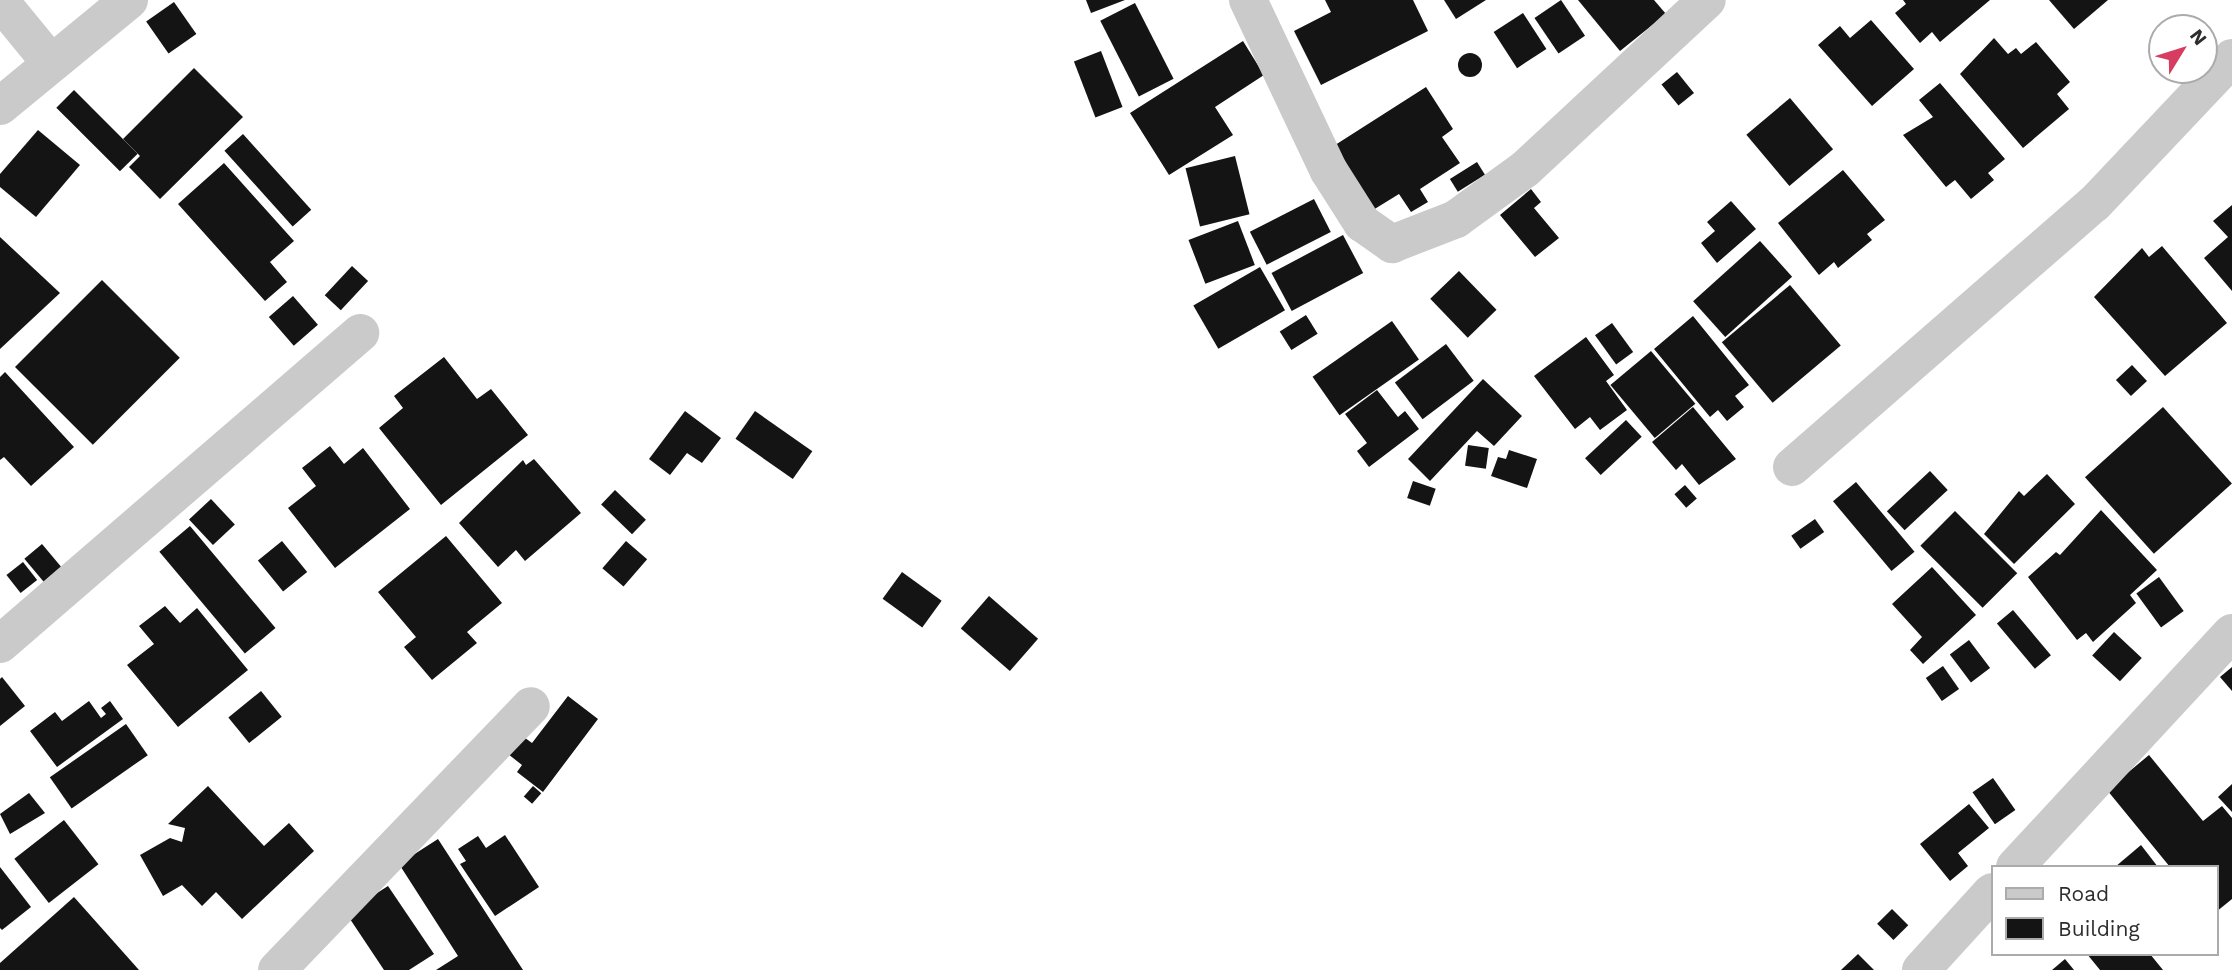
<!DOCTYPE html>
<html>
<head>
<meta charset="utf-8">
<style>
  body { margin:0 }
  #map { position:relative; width:2232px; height:970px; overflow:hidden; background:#fff; font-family:"Work Sans",sans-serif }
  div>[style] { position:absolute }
  .building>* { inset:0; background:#141414; transform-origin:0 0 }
  .round { border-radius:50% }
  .minor>* { height:38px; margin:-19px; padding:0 19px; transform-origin:19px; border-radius:19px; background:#cacaca }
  span { translate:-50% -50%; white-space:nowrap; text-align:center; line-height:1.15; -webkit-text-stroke:7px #fff; paint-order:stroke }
  .legend { position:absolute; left:1991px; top:865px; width:228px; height:91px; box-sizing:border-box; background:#fff; border:2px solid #ababab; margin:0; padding:9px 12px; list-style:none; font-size:21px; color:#2d2d2d }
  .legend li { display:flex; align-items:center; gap:14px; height:35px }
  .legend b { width:35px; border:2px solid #ababab }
  .north { position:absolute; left:2148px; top:14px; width:70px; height:70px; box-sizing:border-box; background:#fff; border:2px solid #ababab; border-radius:50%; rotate:52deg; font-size:19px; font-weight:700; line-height:28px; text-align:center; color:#2d2d2d }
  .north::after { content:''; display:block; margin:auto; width:24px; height:32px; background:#d73c61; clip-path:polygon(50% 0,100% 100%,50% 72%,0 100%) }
</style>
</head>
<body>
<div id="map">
  <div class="building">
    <div style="clip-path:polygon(1086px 0,1125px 0,1091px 13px)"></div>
    <div style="clip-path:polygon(1325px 0,1413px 0,1428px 31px,1321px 85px,1294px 31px,1331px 12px)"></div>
    <div style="clip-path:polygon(1444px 0,1486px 0,1456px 19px)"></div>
    <div style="left:1561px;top:0;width:43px;height:32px;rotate:56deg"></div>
    <div style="clip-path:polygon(1578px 0,1654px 0,1666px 14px,1620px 51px)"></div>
    <div style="clip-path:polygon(1903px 0,1990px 0,1940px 42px,1932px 32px,1920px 43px,1895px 13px,1906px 4px)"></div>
    <div style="clip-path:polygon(2049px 0,2108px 0,2074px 29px)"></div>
    <div style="left:174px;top:2px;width:39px;height:34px;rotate:55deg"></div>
    <div style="left:1135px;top:3px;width:85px;height:39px;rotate:63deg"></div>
    <div style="left:1523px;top:13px;width:43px;height:35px;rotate:57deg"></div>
    <div style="clip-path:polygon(1871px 20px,1914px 69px,1872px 106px,1818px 45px,1840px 26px,1850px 38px)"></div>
    <div style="clip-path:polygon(1994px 38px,2008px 54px,2016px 48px,2021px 54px,2036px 42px,2070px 82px,2057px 94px,2069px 109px,2023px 148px,1960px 74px)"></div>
    <div style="clip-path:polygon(1243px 41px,1264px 75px,1215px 107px,1233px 135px,1169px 175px,1130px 113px)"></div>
    <div style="left:1101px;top:51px;width:60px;height:29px;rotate:69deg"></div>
    <div class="round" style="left:1458px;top:53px;width:24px;height:24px"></div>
    <div style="clip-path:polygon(194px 68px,243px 117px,160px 199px,129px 167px,140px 156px,123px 139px)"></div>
    <div style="left:1677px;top:72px;width:27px;height:20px;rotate:51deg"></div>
    <div style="clip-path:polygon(1940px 83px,2005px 159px,1988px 173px,1994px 180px,1971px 199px,1955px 180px,1946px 187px,1903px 135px,1933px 117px,1919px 100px)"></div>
    <div style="clip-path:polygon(1426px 87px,1453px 129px,1442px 137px,1460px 163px,1420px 189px,1428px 202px,1411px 212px,1399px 194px,1373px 210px,1332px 147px)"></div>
    <div style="left:74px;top:90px;width:90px;height:25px;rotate:45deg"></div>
    <div style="left:1790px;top:98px;width:67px;height:57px;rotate:50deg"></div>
    <div style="clip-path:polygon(38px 130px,80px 165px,36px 217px,0 187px,0 174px)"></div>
    <div style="left:243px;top:134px;width:102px;height:25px;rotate:48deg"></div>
    <div style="left:1235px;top:156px;width:60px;height:51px;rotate:76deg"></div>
    <div style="left:1477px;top:162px;width:15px;height:32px;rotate:58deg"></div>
    <div style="clip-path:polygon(224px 163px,294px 241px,270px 262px,287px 282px,265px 301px,178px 204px)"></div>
    <div style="clip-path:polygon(1843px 170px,1885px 220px,1867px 234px,1872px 240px,1838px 268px,1834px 262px,1819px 275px,1778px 223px)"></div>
    <div style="clip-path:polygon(1531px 189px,1541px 202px,1534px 208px,1559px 238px,1535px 257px,1500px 215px)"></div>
    <div style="left:1314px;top:199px;width:37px;height:72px;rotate:63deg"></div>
    <div style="clip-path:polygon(1731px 201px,1756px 229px,1717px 263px,1701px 243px,1715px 231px,1707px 222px)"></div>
    <div style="clip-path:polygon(2232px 205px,2232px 291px,2204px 258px,2228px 237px,2213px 221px)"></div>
    <div style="left:1238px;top:221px;width:47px;height:53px;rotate:69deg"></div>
    <div style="left:1343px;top:235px;width:43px;height:81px;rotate:62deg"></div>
    <div style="clip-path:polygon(0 237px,60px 293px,0 349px)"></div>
    <div style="left:1760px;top:241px;width:48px;height:90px;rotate:48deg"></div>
    <div style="clip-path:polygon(2162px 246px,2227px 323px,2165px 376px,2094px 297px,2142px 248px,2149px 257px)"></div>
    <div style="left:352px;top:266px;width:22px;height:40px;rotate:43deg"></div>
    <div style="left:1260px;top:267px;width:50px;height:77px;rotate:60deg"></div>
    <div style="left:1459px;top:271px;width:54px;height:40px;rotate:46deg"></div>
    <div style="left:102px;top:280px;width:110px;height:123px;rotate:45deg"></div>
    <div style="left:1790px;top:285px;width:79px;height:89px;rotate:50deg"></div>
    <div style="left:293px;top:296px;width:38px;height:32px;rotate:49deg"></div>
    <div style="left:1306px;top:315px;width:22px;height:31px;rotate:58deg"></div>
    <div style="clip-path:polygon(1693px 316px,1749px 385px,1735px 396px,1744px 407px,1727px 421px,1718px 410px,1710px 417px,1654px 349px)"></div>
    <div style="left:1392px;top:321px;width:47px;height:97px;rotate:55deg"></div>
    <div style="left:1612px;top:323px;width:36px;height:21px;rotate:54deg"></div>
    <div style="clip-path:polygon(1586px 337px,1614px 375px,1606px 381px,1627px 410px,1600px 430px,1590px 417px,1575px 429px,1534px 376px)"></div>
    <div style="left:1446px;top:344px;width:46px;height:64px;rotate:53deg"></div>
    <div style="left:1651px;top:351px;width:69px;height:53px;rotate:50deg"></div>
    <div style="clip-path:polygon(444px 357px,477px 399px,491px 389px,528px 435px,441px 505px,379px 428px,403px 408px,394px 396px)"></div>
    <div style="left:2132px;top:365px;width:22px;height:22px;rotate:47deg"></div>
    <div style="clip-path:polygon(5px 372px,74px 447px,31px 486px,4px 457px,0 460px,0 377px)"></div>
    <div style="clip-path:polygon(1483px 379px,1522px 416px,1494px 446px,1477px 431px,1430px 481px,1408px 459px)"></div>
    <div style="clip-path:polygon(1377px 390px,1398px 417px,1405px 411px,1419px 429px,1369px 467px,1357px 451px,1367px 443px,1345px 414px)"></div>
    <div style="clip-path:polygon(1693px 407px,1736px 459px,1699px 485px,1682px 464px,1676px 470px,1652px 442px)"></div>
    <div style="left:2163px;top:407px;width:103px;height:105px;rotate:48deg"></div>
    <div style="clip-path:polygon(685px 411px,721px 438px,702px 463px,687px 453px,670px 475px,649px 459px)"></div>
    <div style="left:755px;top:411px;width:70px;height:34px;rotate:35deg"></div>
    <div style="left:1626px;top:420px;width:23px;height:56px;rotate:47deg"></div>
    <div style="left:1468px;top:445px;width:21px;height:21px;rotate:8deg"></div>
    <div style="clip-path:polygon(330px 446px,344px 464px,363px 448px,410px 509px,335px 568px,288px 508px,316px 486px,302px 468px)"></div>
    <div style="clip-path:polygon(1509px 450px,1537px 459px,1527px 488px,1491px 476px,1498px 457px,1506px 459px)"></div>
    <div style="clip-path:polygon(534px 459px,581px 513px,525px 561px,516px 550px,498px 567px,459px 523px,523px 460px,526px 465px)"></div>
    <div style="left:1930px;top:471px;width:26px;height:59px;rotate:47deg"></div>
    <div style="clip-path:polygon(2047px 474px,2075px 504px,2014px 564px,1984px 534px,2019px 491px,2024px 496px)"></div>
    <div style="left:1413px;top:481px;width:24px;height:18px;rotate:19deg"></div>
    <div style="left:1856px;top:482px;width:91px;height:30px;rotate:50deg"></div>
    <div style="left:1685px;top:485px;width:18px;height:14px;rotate:49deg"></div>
    <div style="left:615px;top:490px;width:43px;height:20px;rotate:44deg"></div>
    <div style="left:211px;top:499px;width:35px;height:30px;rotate:47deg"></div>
    <div style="clip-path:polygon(2101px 510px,2157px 570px,2130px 595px,2136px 603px,2093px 642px,2086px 633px,2077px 640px,2028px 577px,2056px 552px,2060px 555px)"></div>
    <div style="left:1955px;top:511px;width:88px;height:49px;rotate:45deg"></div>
    <div style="left:1815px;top:519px;width:16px;height:29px;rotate:55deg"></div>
    <div style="left:190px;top:526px;width:133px;height:40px;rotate:50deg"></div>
    <div style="clip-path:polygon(446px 536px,502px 603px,467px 632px,477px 643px,432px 680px,404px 647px,416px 637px,378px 592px)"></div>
    <div style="left:282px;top:541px;width:40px;height:31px;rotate:51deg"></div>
    <div style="left:626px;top:541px;width:28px;height:36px;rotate:41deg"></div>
    <div style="left:42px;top:544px;width:30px;height:23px;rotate:50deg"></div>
    <div style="left:23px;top:562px;width:23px;height:21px;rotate:52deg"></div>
    <div style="clip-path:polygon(1932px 567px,1976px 615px,1923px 664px,1910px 650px,1922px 637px,1892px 604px)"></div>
    <div style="left:902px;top:572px;width:49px;height:33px;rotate:36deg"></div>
    <div style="left:2159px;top:577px;width:42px;height:28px;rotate:54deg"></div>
    <div style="left:989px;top:596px;width:65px;height:43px;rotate:41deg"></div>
    <div style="clip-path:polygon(165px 606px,180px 623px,197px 608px,248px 670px,178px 727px,127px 665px,154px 644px,139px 626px)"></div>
    <div style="left:2013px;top:610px;width:59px;height:21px;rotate:50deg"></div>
    <div style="left:2114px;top:632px;width:38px;height:32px;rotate:43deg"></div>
    <div style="left:1969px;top:640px;width:35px;height:24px;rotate:53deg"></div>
    <div style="left:1943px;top:666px;width:28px;height:21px;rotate:55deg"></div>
    <div style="clip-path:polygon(2232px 667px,2232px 691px,2220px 677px)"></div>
    <div style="clip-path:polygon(2px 677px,25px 706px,0 726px,0 679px)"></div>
    <div style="left:261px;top:691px;width:33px;height:42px;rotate:51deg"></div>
    <div style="clip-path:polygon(568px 696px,598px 719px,543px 792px,517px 772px,522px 765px,508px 754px,521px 735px,532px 743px)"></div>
    <div style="clip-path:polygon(89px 701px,101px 718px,106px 714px,101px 708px,110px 701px,123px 719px,57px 767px,30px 731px,55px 712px,62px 721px)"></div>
    <div style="left:126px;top:724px;width:38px;height:93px;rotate:55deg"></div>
    <div style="clip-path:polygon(2149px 755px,2203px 821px,2222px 806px,2232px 818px,2232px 899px,2216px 912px,2216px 867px,2170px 867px,2107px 790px)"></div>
    <div style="left:1993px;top:778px;width:39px;height:25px;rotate:55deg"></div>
    <div style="clip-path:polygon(2232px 784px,2232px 812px,2218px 797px)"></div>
    <div style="clip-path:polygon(208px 786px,264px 846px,289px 823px,314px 851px,242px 919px,216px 892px,202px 906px,182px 885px,163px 896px,140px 855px,170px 838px,182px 842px,185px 828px,168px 824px)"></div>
    <div style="left:533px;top:786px;width:11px;height:14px;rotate:41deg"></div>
    <div style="clip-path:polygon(29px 793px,45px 813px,10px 834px,0 814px)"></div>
    <div style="clip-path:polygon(1969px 804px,1989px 828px,1958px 853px,1968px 866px,1950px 881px,1920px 844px)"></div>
    <div style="left:64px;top:820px;width:56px;height:63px;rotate:52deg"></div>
    <div style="clip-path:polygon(505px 835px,539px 887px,495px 916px,460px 864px,466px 861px,458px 849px,478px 836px,486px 848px)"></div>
    <div style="clip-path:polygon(438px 839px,523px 970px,436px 970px,458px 956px,399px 864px)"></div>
    <div style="clip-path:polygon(2141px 845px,2158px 867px,2115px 867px)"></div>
    <div style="clip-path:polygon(0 867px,31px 907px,2px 930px,0 928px)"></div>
    <div style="clip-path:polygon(388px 886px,434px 954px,409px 970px,384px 970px,346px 913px)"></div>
    <div style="clip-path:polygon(74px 897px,139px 970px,0 970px,0 963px)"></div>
    <div style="left:1892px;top:909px;width:23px;height:21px;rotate:45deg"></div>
    <div style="clip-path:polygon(1858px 954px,1874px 970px,1841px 970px)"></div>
    <div style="clip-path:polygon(2087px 954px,2150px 954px,2163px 970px,2100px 970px)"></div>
    <div style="clip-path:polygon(2065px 959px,2074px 970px,2052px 970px)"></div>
  </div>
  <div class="minor">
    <div style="left:1248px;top:0;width:189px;rotate:64.7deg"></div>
    <div style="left:1329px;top:171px;width:62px;rotate:57.6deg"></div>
    <div style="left:1362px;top:223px;width:37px;rotate:35deg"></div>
    <div style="left:1392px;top:244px;width:69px;rotate:-21.3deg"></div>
    <div style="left:1456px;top:219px;width:85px;rotate:-35.9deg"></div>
    <div style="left:1525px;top:169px;width:248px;rotate:-42.9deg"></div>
    <div style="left:0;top:1px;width:79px;rotate:50.7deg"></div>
    <div style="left:0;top:106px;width:167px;rotate:-39.4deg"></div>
    <div style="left:1792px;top:467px;width:400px;rotate:-41.1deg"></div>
    <div style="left:2094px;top:204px;width:201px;rotate:-46.6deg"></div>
    <div style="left:0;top:644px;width:476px;rotate:-40.8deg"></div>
    <div style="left:2015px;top:867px;width:319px;rotate:-47.2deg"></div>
    <div style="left:277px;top:970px;width:366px;rotate:-46.1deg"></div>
    <div style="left:1921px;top:970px;width:105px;rotate:-47.7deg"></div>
  </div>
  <ul class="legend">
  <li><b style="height:9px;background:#cacaca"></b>Road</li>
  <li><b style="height:19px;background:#141414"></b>Building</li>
  </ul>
  <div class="north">N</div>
</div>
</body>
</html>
